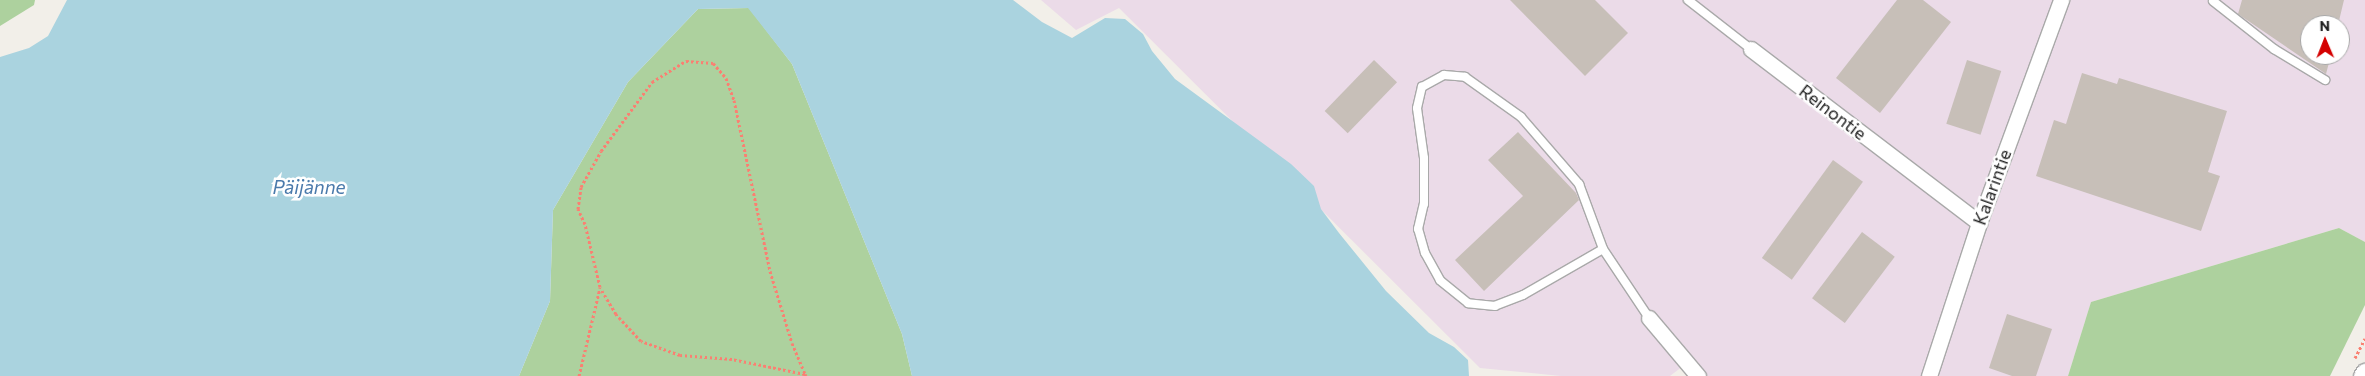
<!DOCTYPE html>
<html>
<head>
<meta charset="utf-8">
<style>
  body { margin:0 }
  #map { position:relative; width:2365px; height:376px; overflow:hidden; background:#f2efe9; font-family:Commissioner,sans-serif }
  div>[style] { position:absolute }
  .industrial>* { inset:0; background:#ebdbe8 }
  .forest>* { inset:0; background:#add19e }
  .water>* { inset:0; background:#aad3df }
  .building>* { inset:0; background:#c7bfb8; transform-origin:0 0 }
  .path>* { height:3px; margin-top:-1.5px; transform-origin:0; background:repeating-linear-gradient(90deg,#fa8072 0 2.5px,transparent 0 5px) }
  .roads { filter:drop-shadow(1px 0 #a9a9a9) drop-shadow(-1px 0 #a9a9a9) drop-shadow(0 1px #a9a9a9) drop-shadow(0 -1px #a9a9a9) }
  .service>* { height:8px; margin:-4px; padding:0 4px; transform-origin:4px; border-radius:4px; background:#fff }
  .minor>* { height:15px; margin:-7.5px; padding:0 7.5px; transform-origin:7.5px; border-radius:7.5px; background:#fff }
  .tertiary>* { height:19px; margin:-9.5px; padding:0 9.5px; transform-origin:9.5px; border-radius:9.5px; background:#fff }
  span { translate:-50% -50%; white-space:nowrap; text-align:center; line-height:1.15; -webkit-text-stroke:5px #fff; paint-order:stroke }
  .street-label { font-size:18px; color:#222 }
  .water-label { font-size:19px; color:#4a7aab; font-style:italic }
  .north { position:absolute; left:2300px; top:15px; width:50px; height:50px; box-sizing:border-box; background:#fff; border:1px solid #a7a7a7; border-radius:50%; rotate:359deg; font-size:14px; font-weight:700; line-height:20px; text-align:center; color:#222 }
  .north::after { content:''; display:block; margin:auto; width:18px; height:22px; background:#d40000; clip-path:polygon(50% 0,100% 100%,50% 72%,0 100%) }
</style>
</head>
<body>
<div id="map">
  <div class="industrial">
    <div style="clip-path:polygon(evenodd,1041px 0,2365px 0,2365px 242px,2339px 228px,2091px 302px,2068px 376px,1698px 376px,1687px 363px,1670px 376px,1561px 376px,1480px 368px,1119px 8px,1076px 30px,1041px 0,2310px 25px,2340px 25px,2340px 55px,2310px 55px,2310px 25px)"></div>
  </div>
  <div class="forest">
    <div style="clip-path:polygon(0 0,35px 0,34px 5px,0 26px)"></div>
    <div style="clip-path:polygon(749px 8px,792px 64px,902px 334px,912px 376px,519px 376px,550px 301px,553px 210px,628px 82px,698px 9px)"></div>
    <div style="clip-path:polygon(2339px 228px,2365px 242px,2365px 305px,2330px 376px,2068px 376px,2091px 302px)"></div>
  </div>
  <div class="water">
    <div style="clip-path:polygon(67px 0,1013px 0,1042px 22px,1072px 38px,1105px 18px,1125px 19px,1143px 34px,1152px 51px,1175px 79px,1291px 164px,1314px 186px,1321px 209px,1339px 233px,1386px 291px,1429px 333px,1454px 347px,1468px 360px,1469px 376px,912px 376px,902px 334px,792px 64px,748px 8px,698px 9px,628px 82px,553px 210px,550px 301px,519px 376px,0 376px,0 57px,29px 48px,48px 36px)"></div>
  </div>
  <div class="building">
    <div style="clip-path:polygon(1510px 0,1595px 0,1628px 33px,1585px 76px)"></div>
    <div style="clip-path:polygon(1897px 0,1923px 0,1951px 22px,1880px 113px,1836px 78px)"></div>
    <div style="clip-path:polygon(2242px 0,2344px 0,2338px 25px,2310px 25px,2310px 55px,2331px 55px,2326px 74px,2238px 14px)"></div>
    <div style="left:1374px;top:60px;width:32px;height:71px;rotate:44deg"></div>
    <div style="left:1967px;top:60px;width:36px;height:67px;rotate:18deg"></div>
    <div style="clip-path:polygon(2082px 73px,2117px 84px,2119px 78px,2227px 111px,2208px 172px,2220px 176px,2201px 231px,2036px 176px,2054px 120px,2066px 124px)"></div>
    <div style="clip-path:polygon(1518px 132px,1576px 193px,1579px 200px,1484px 291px,1455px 260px,1523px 196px,1488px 160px)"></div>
    <div style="left:1833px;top:160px;width:37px;height:121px;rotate:36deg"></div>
    <div style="left:1862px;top:232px;width:41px;height:83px;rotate:37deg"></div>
    <div style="clip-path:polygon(2007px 314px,2052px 329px,2036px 376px,2012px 376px,1989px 368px)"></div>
  </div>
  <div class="path">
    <div style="left:2355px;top:358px;width:22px;rotate:-63deg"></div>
    <div style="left:805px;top:374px;width:75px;rotate:-168.4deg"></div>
    <div style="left:732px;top:359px;width:52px;rotate:-175.6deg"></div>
    <div style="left:680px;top:355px;width:41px;rotate:-160.3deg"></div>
    <div style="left:641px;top:341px;width:37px;rotate:-133deg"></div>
    <div style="left:616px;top:314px;width:31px;rotate:-121deg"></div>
    <div style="left:600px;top:287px;width:65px;rotate:-103.4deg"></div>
    <div style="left:585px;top:224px;width:17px;rotate:-115deg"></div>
    <div style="left:578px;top:209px;width:22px;rotate:-82deg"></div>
    <div style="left:581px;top:187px;width:41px;rotate:-60.9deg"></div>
    <div style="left:601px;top:151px;width:86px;rotate:-53.5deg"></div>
    <div style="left:652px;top:82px;width:40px;rotate:-32deg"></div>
    <div style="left:686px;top:61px;width:27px;rotate:4deg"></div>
    <div style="left:713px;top:63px;width:20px;rotate:49deg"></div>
    <div style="left:726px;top:78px;width:23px;rotate:70deg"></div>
    <div style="left:734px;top:100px;width:175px;rotate:78.1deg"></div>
    <div style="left:770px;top:271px;width:75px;rotate:73deg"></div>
    <div style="left:792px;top:343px;width:34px;rotate:67deg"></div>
    <div style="left:805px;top:374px;width:2px;rotate:63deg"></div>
    <div style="left:579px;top:376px;width:90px;rotate:-76.6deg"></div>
  </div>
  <div class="roads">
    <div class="service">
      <div style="left:1688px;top:0;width:80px;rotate:37.9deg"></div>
      <div style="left:2213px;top:1px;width:78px;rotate:38.2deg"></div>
      <div style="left:2274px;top:49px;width:60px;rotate:31.3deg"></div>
      <div style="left:1603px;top:249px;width:92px;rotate:150.1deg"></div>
      <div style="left:1523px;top:295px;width:30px;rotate:159deg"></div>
      <div style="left:1495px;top:306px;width:27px;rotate:-174deg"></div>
      <div style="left:1468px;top:303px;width:36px;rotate:-141deg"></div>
      <div style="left:1440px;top:280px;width:31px;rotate:-119deg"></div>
      <div style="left:1425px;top:253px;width:25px;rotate:-106deg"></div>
      <div style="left:1418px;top:229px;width:26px;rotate:-77deg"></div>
      <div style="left:1424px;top:204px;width:46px;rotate:-90deg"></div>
      <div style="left:1424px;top:158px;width:50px;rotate:-98deg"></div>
      <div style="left:1417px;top:108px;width:22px;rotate:-77deg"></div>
      <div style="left:1422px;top:87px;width:25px;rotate:-29deg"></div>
      <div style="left:1444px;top:75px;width:21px;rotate:5deg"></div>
      <div style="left:1465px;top:77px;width:69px;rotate:35.5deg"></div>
      <div style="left:1521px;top:117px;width:89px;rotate:49.1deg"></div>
      <div style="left:1579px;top:184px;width:69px;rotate:69.7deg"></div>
      <div style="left:1603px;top:249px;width:83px;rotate:56.3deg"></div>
    </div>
    <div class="minor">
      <div style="left:1751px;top:49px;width:287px;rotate:37.3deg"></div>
      <div style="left:1649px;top:318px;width:76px;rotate:49.8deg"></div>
      <div style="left:1929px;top:376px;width:161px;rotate:-71.9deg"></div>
      <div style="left:1979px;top:223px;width:238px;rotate:-69.8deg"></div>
    </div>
    <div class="tertiary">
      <div style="left:2363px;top:376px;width:4px;rotate:-56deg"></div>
    </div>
  </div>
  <div class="street-label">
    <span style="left:1833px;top:112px;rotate:37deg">Reinontie</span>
    <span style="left:1992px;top:187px;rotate:-70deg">Kalarintie</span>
  </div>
  <div class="water-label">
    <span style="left:309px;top:187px">Päijänne</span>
  </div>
  <div class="north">N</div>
</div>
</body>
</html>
